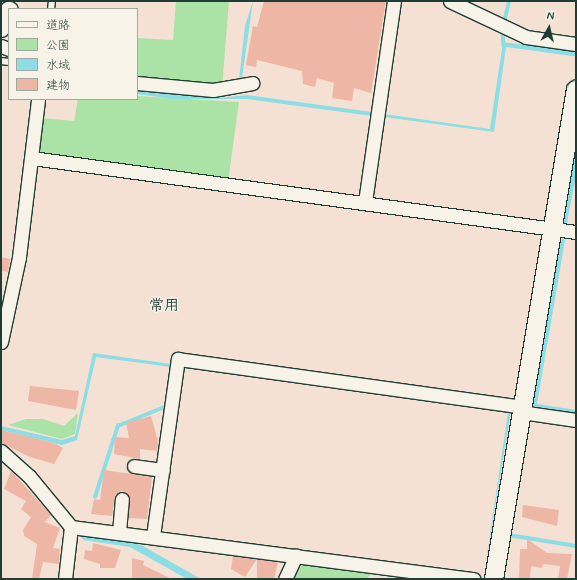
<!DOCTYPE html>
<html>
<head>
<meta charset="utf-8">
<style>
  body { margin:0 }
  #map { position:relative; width:577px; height:580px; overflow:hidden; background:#f4e1d4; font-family:Mynerve,"Klee One",sans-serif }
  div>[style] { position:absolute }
  .green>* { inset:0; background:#abe3a6 }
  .water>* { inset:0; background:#8cdde4 }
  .stream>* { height:3.5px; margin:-1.75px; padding:0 1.75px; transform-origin:1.75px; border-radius:1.75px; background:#8cdde4 }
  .building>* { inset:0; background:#eeb6a5 }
  .roads { filter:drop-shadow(1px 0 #1f3d34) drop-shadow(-1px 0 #1f3d34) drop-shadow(0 1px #1f3d34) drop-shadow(0 -1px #1f3d34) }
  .lane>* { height:6px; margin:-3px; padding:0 3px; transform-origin:3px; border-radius:3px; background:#f7f3e8 }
  .street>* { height:13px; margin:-6.5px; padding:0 6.5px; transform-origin:6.5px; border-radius:6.5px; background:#f7f3e8 }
  .secondary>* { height:18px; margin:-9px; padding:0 9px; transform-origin:9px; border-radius:9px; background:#f7f3e8 }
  span { translate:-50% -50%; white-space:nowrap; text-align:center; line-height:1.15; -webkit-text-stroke:3px #f7f3e8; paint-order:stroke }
  .quarter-label { font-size:15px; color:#1f3d34; font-weight:700 }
  .frame { position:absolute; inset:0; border:2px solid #1f3d34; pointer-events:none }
  .legend { position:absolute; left:8px; top:8px; width:130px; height:92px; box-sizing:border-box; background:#f7f3e8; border:1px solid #a1aaa0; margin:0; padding:5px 7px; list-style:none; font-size:12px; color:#1f3d34 }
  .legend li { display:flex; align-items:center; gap:8px; height:20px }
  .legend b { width:20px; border:1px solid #a1aaa0 }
  .north { position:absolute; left:529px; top:8px; width:40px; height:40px; -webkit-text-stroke:3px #f7f3e8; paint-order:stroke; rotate:8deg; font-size:11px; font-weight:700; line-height:16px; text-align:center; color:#1f3d34 }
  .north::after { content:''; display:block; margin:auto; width:14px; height:18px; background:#1f3d34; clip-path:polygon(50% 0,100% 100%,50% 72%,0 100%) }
</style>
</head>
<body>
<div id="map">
  <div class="green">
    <div style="clip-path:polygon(176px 1px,229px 1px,222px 88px,137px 80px,137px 38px,173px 40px)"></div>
    <div style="clip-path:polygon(137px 96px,239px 102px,228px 182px,44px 157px,38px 152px,42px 118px,74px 121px,78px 99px,137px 99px)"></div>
    <div style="clip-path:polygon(78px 413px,75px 434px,62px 439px,8px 425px,26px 419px,43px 419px,64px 426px)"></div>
    <div style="clip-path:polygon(303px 563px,374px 572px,366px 579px,293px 579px)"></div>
  </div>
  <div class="water">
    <div style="clip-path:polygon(253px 1px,242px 78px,239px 80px,245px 26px)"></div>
    <div style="clip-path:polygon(503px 42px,573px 51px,572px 56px,506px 47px,494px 132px,384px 117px,384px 114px,490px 129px)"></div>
    <div style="clip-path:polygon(137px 90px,219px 98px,247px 95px,372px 112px,372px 116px,247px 99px,172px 99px,137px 94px)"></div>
    <div style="clip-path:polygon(576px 146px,576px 175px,567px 223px,563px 223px)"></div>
    <div style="clip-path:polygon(560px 239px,565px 240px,537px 404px,576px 410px,576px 413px,533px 406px)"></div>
    <div style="clip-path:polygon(93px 353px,171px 364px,171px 367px,96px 357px,77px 440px,62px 445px,1px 430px,1px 426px,62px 440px,75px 436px)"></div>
    <div style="clip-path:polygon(182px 365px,511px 411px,485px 568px,508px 413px)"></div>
    <div style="clip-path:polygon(85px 534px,141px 545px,201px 579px,187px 579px,130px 547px,83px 540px,81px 536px)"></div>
  </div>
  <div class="stream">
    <div style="left:504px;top:23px;width:23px;rotate:-77deg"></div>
    <div style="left:503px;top:29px;width:17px;rotate:87deg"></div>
    <div style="left:567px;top:53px;width:9px;rotate:6deg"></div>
    <div style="left:95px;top:497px;width:75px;rotate:-72.1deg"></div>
    <div style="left:118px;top:426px;width:53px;rotate:-22.2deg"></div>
    <div style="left:509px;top:535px;width:68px;rotate:9.3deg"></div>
  </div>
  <div class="building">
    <div style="clip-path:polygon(264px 1px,386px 1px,371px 93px,354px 88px,352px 101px,332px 98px,334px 83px,317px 78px,315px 87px,303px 84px,302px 71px,257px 60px,256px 67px,246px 65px,253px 26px,257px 27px)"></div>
    <div style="clip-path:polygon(1px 257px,10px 259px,8px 272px,1px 271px)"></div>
    <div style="clip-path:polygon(30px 386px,79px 391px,76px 410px,28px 401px)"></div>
    <div style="clip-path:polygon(151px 416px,158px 441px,157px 451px,140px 449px,140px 459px,114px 454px,115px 437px,129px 438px,126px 423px)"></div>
    <div style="clip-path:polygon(1px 430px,54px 443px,63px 448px,54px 464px,30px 457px,1px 443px)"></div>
    <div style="clip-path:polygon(104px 470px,152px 477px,147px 519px,128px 518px,129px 496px,122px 491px,115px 495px,112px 516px,91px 514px,94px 499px,100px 500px)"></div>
    <div style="clip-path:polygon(11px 471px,51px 515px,45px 522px,60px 528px,53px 548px,60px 549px,59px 564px,43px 562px,39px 579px,32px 579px,37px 544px,24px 536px,23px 530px,31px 517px,21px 509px,26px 501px,4px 489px)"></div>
    <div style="clip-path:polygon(523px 505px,559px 510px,557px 526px,522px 517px)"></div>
    <div style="clip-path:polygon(527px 539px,547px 553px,572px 554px,567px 579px,558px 579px,560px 566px,543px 564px,542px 568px,531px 566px,530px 579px,519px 579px,520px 549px,527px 549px)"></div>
    <div style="clip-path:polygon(93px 543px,121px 550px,115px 568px,100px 568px,100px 564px,84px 559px,85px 550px,92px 551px)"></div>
    <div style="clip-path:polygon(233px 556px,257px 559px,245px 577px,231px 569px)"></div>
    <div style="clip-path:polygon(132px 558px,144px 561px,143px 565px,172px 579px,132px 579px)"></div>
    <div style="clip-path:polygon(257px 559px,278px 562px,274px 579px,257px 579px)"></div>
  </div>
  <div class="roads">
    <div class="lane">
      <div style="left:51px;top:9px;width:8px;rotate:-83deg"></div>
      <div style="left:1px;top:61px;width:8px;rotate:7deg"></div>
    </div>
    <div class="street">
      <div style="left:450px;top:1px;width:84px;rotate:25.3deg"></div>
      <div style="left:526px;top:37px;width:50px;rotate:8deg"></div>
      <div style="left:1px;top:46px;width:9px;rotate:21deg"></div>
      <div style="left:137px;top:83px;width:76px;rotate:5.3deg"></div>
      <div style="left:213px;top:90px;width:40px;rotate:-10deg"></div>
      <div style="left:32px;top:158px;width:549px;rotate:7.75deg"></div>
      <div style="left:365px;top:202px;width:203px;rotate:-81.8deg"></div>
      <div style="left:1px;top:342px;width:87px;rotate:-78deg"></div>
      <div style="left:19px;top:257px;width:159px;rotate:-83.1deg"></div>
      <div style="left:521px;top:412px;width:56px;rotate:8.3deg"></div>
      <div style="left:1px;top:451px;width:38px;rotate:42deg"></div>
      <div style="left:29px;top:476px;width:66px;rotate:50.5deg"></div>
      <div style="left:71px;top:527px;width:52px;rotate:96.6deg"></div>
      <div style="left:134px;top:466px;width:29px;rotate:8deg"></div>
      <div style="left:71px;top:527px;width:406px;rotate:7.4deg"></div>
      <div style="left:119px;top:532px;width:33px;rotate:-85deg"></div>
      <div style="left:153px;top:536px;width:179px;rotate:-82deg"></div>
      <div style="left:178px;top:359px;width:347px;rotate:7.9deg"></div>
      <div style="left:285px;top:579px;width:26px;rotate:-65deg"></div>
    </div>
    <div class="secondary">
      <div style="left:1px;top:28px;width:19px;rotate:-65deg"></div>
      <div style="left:494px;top:579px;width:496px;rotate:-80.5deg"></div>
    </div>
  </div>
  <div class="quarter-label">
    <span style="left:164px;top:307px">常用</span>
  </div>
  <div class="frame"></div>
  <ul class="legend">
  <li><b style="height:5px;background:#f7f3e8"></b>道路</li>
  <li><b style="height:11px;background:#abe3a6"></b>公園</li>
  <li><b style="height:11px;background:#8cdde4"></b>水域</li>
  <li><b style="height:11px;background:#eeb6a5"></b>建物</li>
  </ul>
  <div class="north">N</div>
</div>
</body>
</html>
